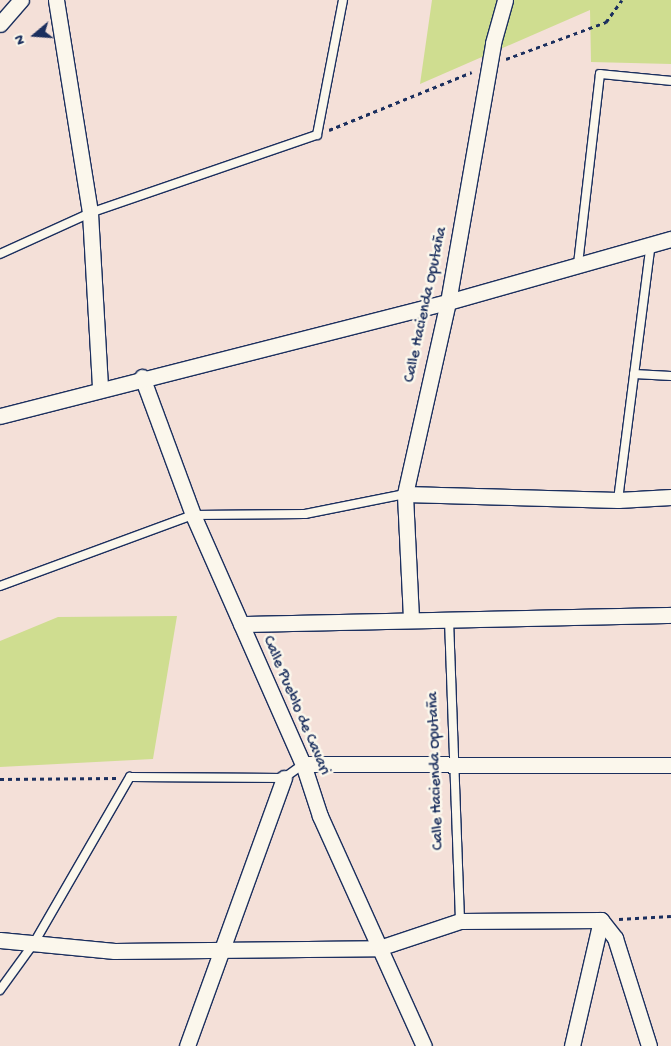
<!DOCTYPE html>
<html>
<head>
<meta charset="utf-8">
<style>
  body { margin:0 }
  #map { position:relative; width:671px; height:1046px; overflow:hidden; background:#f4e0d8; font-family:"Gochi Hand",sans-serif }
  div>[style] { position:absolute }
  .green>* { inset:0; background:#cfdd90 }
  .path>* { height:3px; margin-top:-1.5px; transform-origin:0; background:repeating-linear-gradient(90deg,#1b2f5e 0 4px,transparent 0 8px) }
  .roads { filter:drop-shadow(1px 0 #1b2f5e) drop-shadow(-1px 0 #1b2f5e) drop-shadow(0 1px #1b2f5e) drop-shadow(0 -1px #1b2f5e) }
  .service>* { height:8px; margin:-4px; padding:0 4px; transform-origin:4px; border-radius:4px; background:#fbf7ec }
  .minor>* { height:15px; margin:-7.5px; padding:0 7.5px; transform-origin:7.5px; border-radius:7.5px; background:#fbf7ec }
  span { translate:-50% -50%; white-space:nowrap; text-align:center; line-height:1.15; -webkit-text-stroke:5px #fbf7ec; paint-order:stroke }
  .street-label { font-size:16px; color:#1b2f5e }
  .north { position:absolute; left:10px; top:10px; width:50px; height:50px; -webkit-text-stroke:4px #fbf7ec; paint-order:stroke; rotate:252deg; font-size:14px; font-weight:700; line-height:20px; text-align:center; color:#1b2f5e }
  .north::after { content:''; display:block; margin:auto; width:18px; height:22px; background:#1b2f5e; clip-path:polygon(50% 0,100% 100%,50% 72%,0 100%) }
</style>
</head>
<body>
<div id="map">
  <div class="green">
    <div style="clip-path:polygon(432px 0,671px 0,671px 64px,591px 62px,590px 10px,420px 84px)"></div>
    <div style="clip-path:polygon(177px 616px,153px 759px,0 767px,0 641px,58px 617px)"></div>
  </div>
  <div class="path">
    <div style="left:506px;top:59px;width:107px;rotate:-20.3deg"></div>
    <div style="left:606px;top:22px;width:27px;rotate:-54deg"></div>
    <div style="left:329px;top:130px;width:154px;rotate:-22.1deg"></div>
    <div style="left:0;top:779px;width:117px;rotate:-0.5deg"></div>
    <div style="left:619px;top:919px;width:52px;rotate:-3.3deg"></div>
  </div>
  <div class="roads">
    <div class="service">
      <div style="left:0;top:254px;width:99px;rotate:-24.5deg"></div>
      <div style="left:90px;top:213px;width:240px;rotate:-19deg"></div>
      <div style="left:317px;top:135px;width:137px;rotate:-79.1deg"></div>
      <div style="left:578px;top:264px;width:191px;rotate:-83.4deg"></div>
      <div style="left:600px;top:74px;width:71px;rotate:5.6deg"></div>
      <div style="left:634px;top:374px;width:37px;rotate:3deg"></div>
      <div style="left:618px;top:500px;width:258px;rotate:-82.7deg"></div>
      <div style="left:0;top:586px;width:206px;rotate:-20.2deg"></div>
      <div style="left:193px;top:515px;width:112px;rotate:-0.5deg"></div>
      <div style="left:305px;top:514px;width:102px;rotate:-11.3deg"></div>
      <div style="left:449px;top:620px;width:301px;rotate:87.9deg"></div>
      <div style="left:0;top:990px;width:58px;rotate:-54.1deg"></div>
      <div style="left:34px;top:943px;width:192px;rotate:-60deg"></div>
      <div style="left:130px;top:777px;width:154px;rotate:0.4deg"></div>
      <div style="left:284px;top:778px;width:24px;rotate:-36deg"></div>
    </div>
    <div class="minor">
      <div style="left:56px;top:0;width:216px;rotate:80.9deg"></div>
      <div style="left:90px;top:213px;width:176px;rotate:86.7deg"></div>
      <div style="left:0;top:24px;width:32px;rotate:-49deg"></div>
      <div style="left:142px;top:377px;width:147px;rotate:69.7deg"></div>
      <div style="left:193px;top:515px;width:272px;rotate:66.2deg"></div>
      <div style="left:303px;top:764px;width:55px;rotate:71.9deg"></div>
      <div style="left:320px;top:816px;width:252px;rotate:65.7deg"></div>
      <div style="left:0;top:416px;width:462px;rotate:-14.3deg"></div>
      <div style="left:448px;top:302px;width:232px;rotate:-15.8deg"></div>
      <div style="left:405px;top:494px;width:213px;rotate:1.6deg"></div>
      <div style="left:618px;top:500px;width:53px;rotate:-3.2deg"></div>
      <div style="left:411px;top:618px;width:124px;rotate:-92.8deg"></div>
      <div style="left:405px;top:494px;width:197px;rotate:-77.4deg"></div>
      <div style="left:448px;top:302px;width:263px;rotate:-80.1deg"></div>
      <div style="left:493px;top:43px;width:45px;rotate:-74.4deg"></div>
      <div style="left:241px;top:624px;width:430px;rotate:-1.2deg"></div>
      <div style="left:303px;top:764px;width:368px;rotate:0.2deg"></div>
      <div style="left:601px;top:920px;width:23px;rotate:52deg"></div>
      <div style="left:615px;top:938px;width:113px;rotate:72.5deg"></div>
      <div style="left:0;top:940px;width:115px;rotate:5.5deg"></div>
      <div style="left:114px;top:951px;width:265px;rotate:-0.6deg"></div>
      <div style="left:379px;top:948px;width:85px;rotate:-18.4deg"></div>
      <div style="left:460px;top:921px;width:141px;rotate:-0.4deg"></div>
      <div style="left:187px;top:1046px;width:285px;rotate:-70.1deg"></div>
      <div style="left:572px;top:1046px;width:129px;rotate:-77deg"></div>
    </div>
  </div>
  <div class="street-label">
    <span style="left:427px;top:305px;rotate:-78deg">Calle Hacienda Oputaña</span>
    <span style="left:295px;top:706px;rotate:67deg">Calle Pueblo de Cavari</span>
    <span style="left:437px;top:771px;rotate:-92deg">Calle Hacienda Oputaña</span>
  </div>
  <div class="north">N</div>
</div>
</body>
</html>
